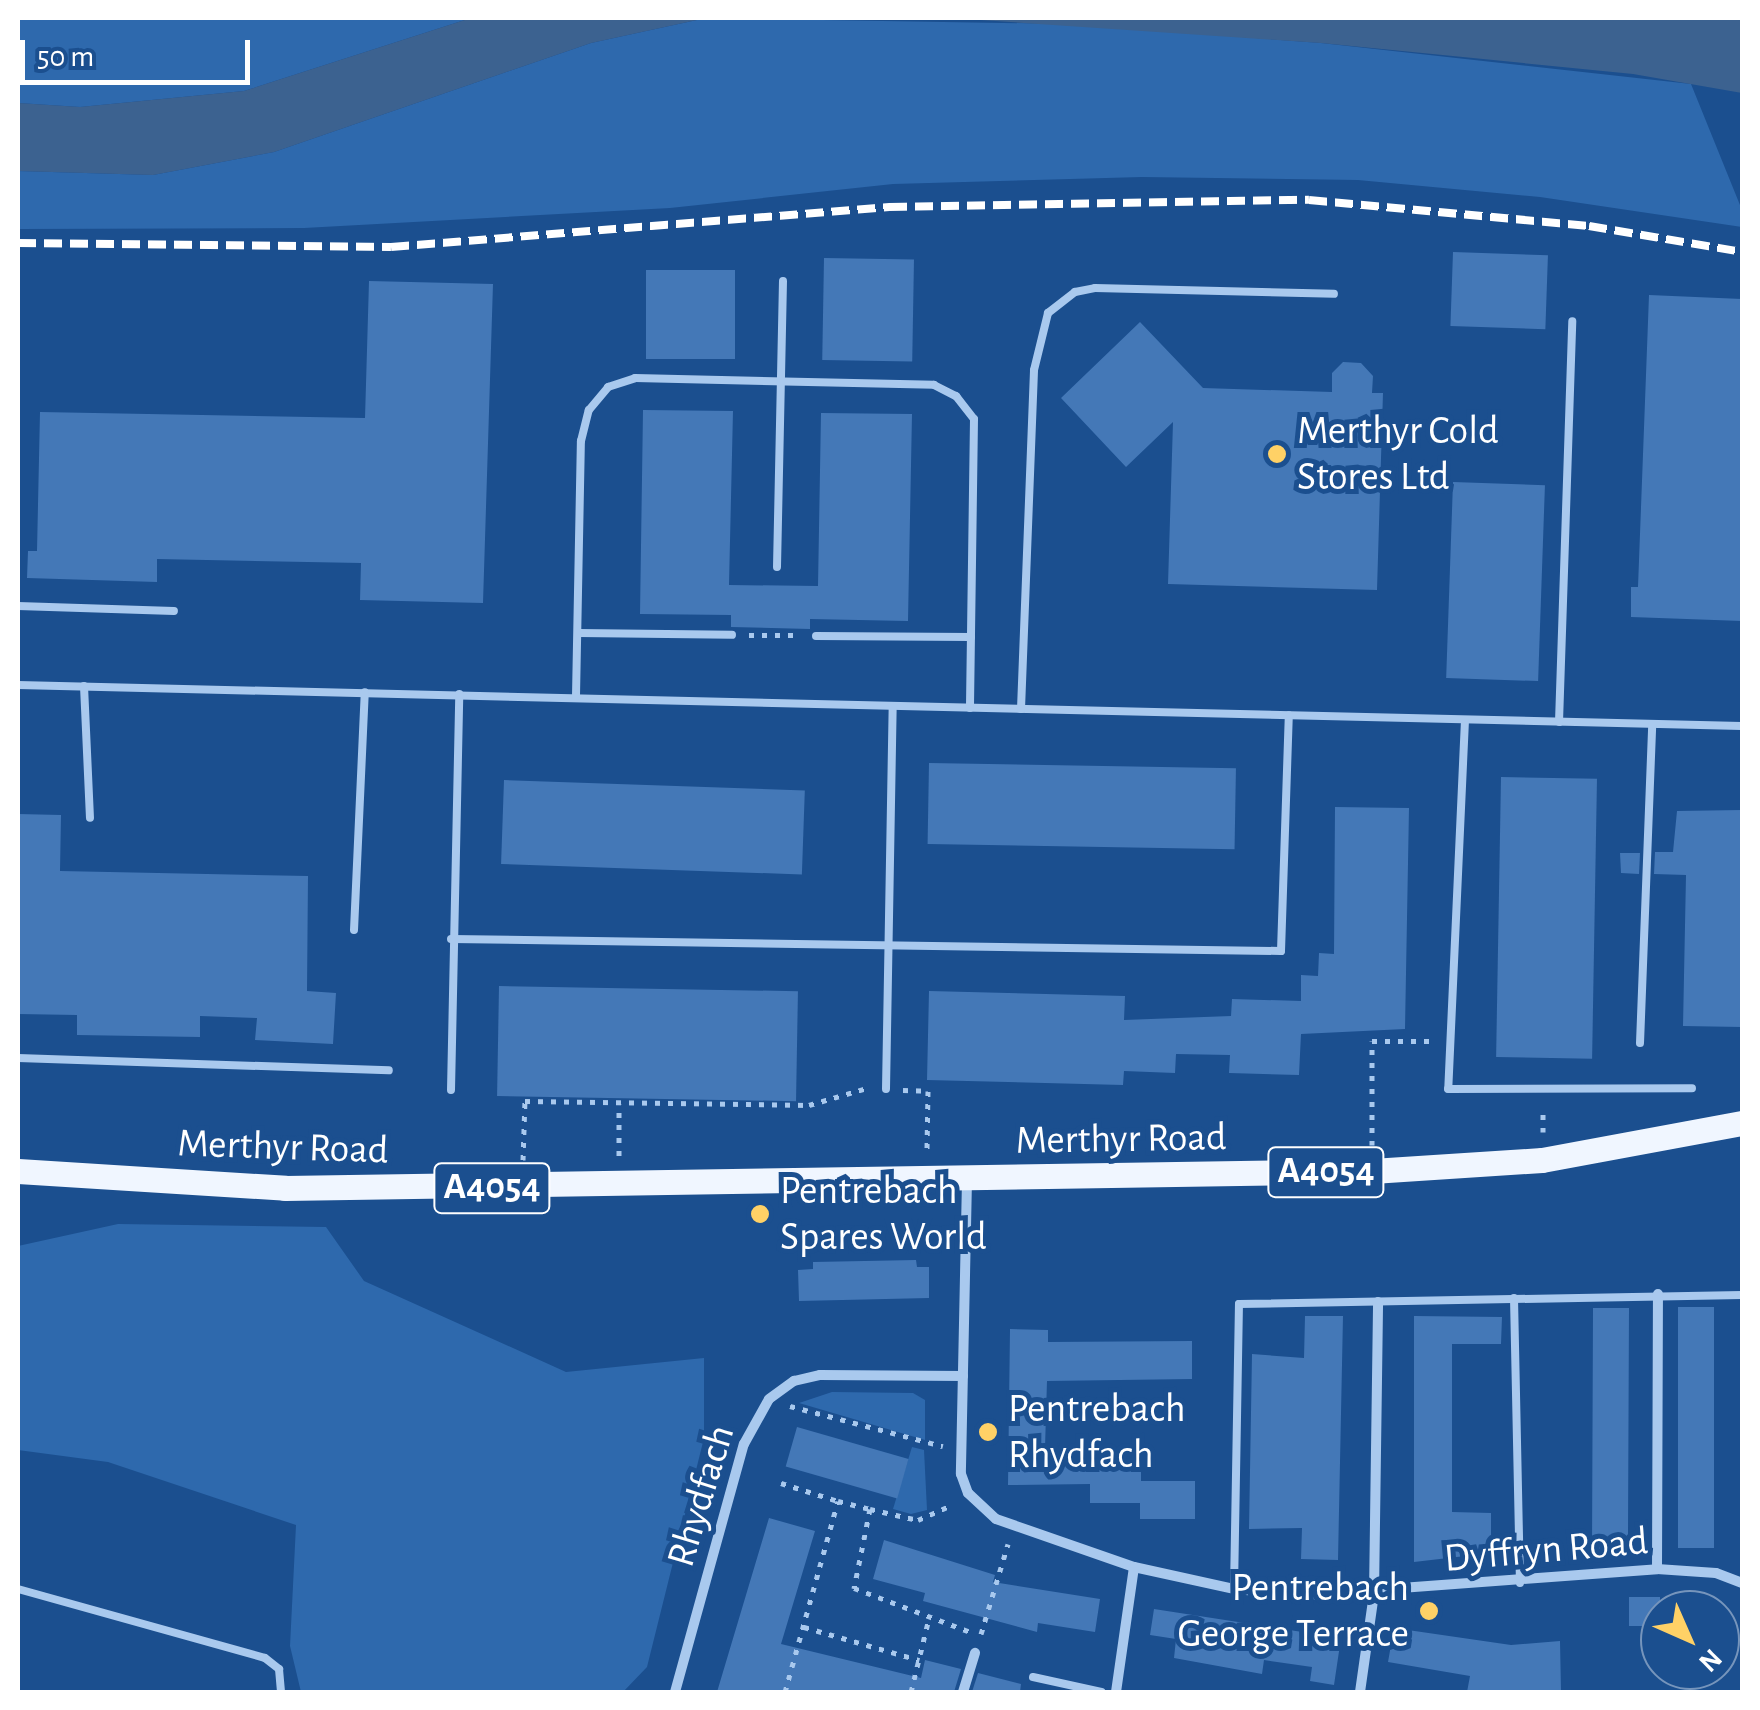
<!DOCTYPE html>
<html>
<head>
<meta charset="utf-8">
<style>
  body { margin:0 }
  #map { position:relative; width:1760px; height:1710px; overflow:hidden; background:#1b4f8f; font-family:"Alegreya Sans",sans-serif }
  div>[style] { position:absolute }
  .green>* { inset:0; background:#2e69ad }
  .water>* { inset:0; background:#3c6290 }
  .building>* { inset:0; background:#4478b7; transform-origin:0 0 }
  .path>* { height:5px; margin-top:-2.5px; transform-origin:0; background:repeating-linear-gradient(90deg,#a9c9ee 0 5px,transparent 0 13px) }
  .lane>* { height:8px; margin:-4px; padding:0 4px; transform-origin:4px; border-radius:4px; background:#a9c9ee }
  .street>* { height:10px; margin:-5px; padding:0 5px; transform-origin:5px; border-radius:5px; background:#a9c9ee }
  .primary>* { height:25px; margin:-12.5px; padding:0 12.5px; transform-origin:12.5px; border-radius:12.5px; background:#f0f6ff }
  .rail>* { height:8px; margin-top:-4px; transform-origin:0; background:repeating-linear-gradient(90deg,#fff 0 18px,transparent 0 26px) }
  .dots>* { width:28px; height:28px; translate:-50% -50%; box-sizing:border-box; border:5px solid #1b4f8f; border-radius:50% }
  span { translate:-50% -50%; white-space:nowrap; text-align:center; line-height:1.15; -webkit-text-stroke:10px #1b4f8f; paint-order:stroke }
  .shield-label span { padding:2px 8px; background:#1b4f8f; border:2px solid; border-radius:8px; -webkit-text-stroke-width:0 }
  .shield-label { font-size:38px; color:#fff; font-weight:700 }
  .poi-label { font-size:40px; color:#fff }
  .left { translate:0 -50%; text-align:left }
  .right { translate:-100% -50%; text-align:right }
  .street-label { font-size:40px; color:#fff }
  .frame { position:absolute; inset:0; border:20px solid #fff; pointer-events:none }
  .north { position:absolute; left:1640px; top:1590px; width:100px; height:100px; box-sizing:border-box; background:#1b4f8f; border:2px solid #7695bc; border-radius:50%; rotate:135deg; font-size:28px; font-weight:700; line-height:40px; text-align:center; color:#fff }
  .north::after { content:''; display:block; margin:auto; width:35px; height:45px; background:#ffd166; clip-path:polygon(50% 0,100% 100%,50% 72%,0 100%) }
  .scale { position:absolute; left:20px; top:40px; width:230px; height:45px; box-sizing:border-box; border:5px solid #fff; border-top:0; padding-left:12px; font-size:30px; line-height:35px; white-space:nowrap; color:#fff; -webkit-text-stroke:8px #1b4f8f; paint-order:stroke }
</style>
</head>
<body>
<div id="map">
  <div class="green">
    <div style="clip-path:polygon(18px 18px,471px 18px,244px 91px,80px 107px,18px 103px)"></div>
    <div style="clip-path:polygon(706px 18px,1069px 24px,1321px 43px,1691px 84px,1742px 210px,1742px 227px,1540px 197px,1358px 180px,1142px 177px,893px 184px,670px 208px,304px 228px,18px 229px,18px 171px,153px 175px,274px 152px,591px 43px)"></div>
    <div style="clip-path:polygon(118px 1224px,326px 1227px,364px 1281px,566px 1372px,704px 1358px,704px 1438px,647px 1667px,623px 1692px,301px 1692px,290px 1646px,296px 1525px,108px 1462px,18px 1450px,18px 1246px)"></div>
    <div style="clip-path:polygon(832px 1392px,913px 1393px,925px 1400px,925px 1440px,799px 1403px)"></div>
    <div style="clip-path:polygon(912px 1447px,924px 1450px,927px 1510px,911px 1514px,893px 1509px)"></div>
  </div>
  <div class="water">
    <div style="clip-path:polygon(471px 18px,706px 18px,591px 43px,274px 152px,153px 175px,18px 171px,18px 103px,80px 107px,244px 91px)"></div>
    <div style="clip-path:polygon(950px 18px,1742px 18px,1742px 93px,1633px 74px,1321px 43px)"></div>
  </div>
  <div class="building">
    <div style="left:1453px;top:252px;width:95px;height:74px;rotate:2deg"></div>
    <div style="left:824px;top:258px;width:90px;height:102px;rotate:1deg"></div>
    <div style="left:646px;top:270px;width:89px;height:89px"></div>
    <div style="clip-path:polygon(369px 281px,493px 284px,483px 603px,360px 600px,361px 563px,157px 559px,157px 582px,27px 578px,28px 551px,37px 551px,40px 412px,365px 418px)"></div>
    <div style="clip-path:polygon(1649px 295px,1742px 299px,1742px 621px,1631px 617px,1631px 587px,1638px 587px)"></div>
    <div style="clip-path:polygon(1140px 322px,1203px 388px,1332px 392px,1332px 373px,1343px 362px,1361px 363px,1373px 376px,1372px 393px,1383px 393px,1377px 590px,1168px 584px,1173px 422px,1126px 467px,1061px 398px)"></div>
    <div style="clip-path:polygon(643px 410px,733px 411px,729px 585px,818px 586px,821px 413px,912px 414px,908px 621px,810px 619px,810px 629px,731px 627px,731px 615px,640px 614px)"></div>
    <div style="left:1453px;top:482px;width:92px;height:196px;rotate:2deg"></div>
    <div style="left:929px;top:763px;width:307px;height:81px;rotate:1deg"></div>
    <div style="left:1501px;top:777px;width:96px;height:280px;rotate:1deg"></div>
    <div style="left:504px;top:780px;width:301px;height:84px;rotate:2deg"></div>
    <div style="clip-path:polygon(1335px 807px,1409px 808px,1405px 1029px,1301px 1034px,1299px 1075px,1229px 1073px,1230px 1055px,1176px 1054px,1175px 1073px,1124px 1071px,1123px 1085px,927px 1080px,929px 991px,1125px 996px,1124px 1020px,1231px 1016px,1232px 999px,1301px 1001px,1301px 975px,1318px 976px,1319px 953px,1334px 954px)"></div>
    <div style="clip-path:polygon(1742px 810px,1742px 1027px,1683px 1026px,1686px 875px,1654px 874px,1655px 852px,1673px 852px,1677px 811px)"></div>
    <div style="clip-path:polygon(18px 814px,61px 815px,60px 871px,308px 876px,307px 991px,336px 993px,333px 1044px,255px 1040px,257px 1018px,200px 1016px,200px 1037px,77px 1035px,77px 1015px,18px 1014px)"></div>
    <div style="clip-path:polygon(1620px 853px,1640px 853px,1639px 874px,1621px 873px)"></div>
    <div style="left:499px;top:986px;width:299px;height:110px;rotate:1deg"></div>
    <div style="clip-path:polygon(916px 1260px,917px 1267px,929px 1267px,929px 1298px,799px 1301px,798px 1270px,813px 1269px,813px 1262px)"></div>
    <div style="left:1678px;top:1307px;width:36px;height:241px"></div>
    <div style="clip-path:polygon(1593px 1308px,1629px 1308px,1628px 1535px,1648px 1549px,1592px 1549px)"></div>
    <div style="clip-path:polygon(1305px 1316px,1343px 1316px,1338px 1560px,1301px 1559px,1302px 1528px,1249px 1529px,1252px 1354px,1304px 1358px)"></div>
    <div style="clip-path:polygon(1414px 1316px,1502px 1317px,1501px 1344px,1452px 1344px,1452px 1512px,1491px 1513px,1491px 1553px,1414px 1562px)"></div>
    <div style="clip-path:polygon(1010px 1329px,1048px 1330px,1048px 1342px,1192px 1341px,1192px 1379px,1047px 1381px,1045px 1448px,1090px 1448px,1091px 1467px,1141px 1465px,1141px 1481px,1195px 1481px,1195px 1519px,1140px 1519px,1140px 1503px,1090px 1503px,1090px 1484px,1008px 1485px)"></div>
    <div style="left:797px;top:1427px;width:116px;height:41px;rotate:16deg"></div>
    <div style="clip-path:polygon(769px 1518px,815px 1531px,781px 1644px,921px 1678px,925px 1660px,961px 1669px,954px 1692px,717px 1692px)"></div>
    <div style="clip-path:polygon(884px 1540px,995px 1575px,993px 1582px,1100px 1599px,1095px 1632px,1038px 1623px,1037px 1632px,923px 1601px,925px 1593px,873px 1579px)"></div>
    <div style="left:1629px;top:1597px;width:31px;height:29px"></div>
    <div style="clip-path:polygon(1154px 1609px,1341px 1638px,1334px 1685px,1310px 1681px,1312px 1667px,1264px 1660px,1262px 1674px,1174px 1658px,1176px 1639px,1150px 1635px)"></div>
    <div style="clip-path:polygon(1394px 1628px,1511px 1645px,1560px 1641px,1561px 1692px,1467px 1692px,1470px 1676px,1388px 1662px)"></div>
    <div style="clip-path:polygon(978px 1673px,1021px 1684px,1020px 1692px,972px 1692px)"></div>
  </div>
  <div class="path">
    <div style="left:749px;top:635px;width:49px"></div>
    <div style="left:903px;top:1090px;width:25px;rotate:2deg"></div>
    <div style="left:928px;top:1091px;width:59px;rotate:91deg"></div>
    <div style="left:1543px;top:1132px;width:24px;rotate:-90deg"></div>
    <div style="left:1372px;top:1145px;width:104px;rotate:-90deg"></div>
    <div style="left:1372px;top:1041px;width:60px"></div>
    <div style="left:619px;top:1156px;width:52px;rotate:-90deg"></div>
    <div style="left:523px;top:1160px;width:59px;rotate:-88.1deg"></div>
    <div style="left:525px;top:1101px;width:284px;rotate:0.8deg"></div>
    <div style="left:809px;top:1105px;width:60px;rotate:-16.3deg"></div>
    <div style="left:790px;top:1406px;width:158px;rotate:14.7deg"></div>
    <div style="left:781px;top:1483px;width:60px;rotate:17.5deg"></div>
    <div style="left:870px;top:1509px;width:49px;rotate:12.9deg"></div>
    <div style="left:918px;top:1520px;width:37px;rotate:-24deg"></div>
    <div style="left:804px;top:1627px;width:120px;rotate:16deg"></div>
    <div style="left:981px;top:1634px;width:94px;rotate:-73.3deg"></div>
    <div style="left:785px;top:1692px;width:198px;rotate:-74.5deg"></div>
    <div style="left:838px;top:1501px;width:33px;rotate:14deg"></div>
    <div style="left:870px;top:1509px;width:81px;rotate:101.4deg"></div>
    <div style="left:854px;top:1588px;width:127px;rotate:20.7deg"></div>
    <div style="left:911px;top:1692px;width:76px;rotate:-76.3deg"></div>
  </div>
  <div class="lane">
    <div style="left:777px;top:567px;width:286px;rotate:-88.8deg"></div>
    <div style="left:18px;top:606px;width:156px;rotate:1.8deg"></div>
    <div style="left:579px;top:633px;width:153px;rotate:0.7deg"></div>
    <div style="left:816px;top:636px;width:155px;rotate:0.4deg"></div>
    <div style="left:18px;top:685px;width:1724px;rotate:1.36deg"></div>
    <div style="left:84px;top:686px;width:132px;rotate:87.4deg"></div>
    <div style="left:576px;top:696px;width:255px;rotate:-88.9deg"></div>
    <div style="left:581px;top:441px;width:32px;rotate:-76deg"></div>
    <div style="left:589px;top:410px;width:30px;rotate:-50deg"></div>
    <div style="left:608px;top:387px;width:28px;rotate:-18deg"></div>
    <div style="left:635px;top:378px;width:299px;rotate:1.3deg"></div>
    <div style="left:934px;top:385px;width:25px;rotate:27deg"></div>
    <div style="left:956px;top:396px;width:29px;rotate:52deg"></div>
    <div style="left:974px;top:419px;width:289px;rotate:90.8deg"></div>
    <div style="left:1021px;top:709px;width:339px;rotate:-87.8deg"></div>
    <div style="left:1034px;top:370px;width:59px;rotate:-76.2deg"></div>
    <div style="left:1048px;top:313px;width:34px;rotate:-38deg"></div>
    <div style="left:1075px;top:292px;width:20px;rotate:-11deg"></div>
    <div style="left:1095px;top:288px;width:239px;rotate:1.4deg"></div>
    <div style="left:1465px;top:720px;width:369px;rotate:92.6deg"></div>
    <div style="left:1448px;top:1089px;width:244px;rotate:-0.2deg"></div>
    <div style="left:1559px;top:722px;width:401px;rotate:-88.1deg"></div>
    <div style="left:354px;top:930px;width:238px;rotate:-87.4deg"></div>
    <div style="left:451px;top:939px;width:830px;rotate:0.83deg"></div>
    <div style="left:1281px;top:951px;width:236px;rotate:-88.1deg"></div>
    <div style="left:1640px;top:1043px;width:319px;rotate:-87.8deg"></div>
    <div style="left:18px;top:1058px;width:371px;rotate:1.9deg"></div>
    <div style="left:886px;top:1089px;width:383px;rotate:-89deg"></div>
    <div style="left:451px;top:1090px;width:396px;rotate:-88.8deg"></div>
    <div style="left:1514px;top:1298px;width:285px;rotate:88.8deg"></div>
    <div style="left:18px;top:1589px;width:256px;rotate:15.6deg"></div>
    <div style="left:265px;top:1658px;width:18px;rotate:38deg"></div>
    <div style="left:279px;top:1669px;width:23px;rotate:85deg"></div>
    <div style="left:1234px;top:1589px;width:285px;rotate:-89deg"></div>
    <div style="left:1239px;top:1304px;width:503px;rotate:-1.03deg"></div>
    <div style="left:1033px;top:1677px;width:70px;rotate:12.4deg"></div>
  </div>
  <div class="street">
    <div style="left:967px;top:1180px;width:294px;rotate:91.2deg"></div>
    <div style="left:961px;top:1474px;width:20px;rotate:70deg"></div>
    <div style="left:968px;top:1493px;width:38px;rotate:43deg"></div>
    <div style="left:996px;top:1519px;width:146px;rotate:19.2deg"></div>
    <div style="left:1134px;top:1567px;width:102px;rotate:12.4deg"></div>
    <div style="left:1234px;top:1589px;width:72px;rotate:4.8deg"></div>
    <div style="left:1306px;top:1595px;width:352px;rotate:-4.2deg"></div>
    <div style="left:1657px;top:1569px;width:59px;rotate:3.9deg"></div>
    <div style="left:1716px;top:1573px;width:28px;rotate:21deg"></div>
    <div style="left:1657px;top:1569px;width:275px;rotate:-89.8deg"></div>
    <div style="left:675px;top:1692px;width:257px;rotate:-74.5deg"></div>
    <div style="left:744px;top:1444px;width:51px;rotate:-60.9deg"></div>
    <div style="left:769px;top:1399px;width:31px;rotate:-36deg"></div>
    <div style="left:794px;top:1381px;width:27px;rotate:-13deg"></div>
    <div style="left:820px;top:1375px;width:143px;rotate:0.4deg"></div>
    <div style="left:963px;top:1692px;width:41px;rotate:-72.9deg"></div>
    <div style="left:1116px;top:1692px;width:126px;rotate:-81.8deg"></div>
    <div style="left:1360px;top:1692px;width:99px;rotate:-81.9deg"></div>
    <div style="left:1374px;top:1594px;width:292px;rotate:-89.2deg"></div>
  </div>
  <div class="primary">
    <div style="left:18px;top:1171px;width:268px;rotate:3.6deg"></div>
    <div style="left:285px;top:1188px;width:1087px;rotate:-0.9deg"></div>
    <div style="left:1372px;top:1171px;width:170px;rotate:-3.7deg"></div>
    <div style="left:1542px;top:1160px;width:203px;rotate:-10.5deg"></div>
  </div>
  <div class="rail">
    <div style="left:18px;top:243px;width:373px;rotate:0.6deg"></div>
    <div style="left:391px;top:247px;width:500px;rotate:-4.6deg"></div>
    <div style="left:889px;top:207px;width:420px;rotate:-1deg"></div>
    <div style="left:1309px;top:200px;width:281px;rotate:5.3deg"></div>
    <div style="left:1589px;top:226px;width:155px;rotate:9.6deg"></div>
  </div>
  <div class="dots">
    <div style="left:1277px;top:454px;background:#ffd166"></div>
    <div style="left:760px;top:1214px;background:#ffd166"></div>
    <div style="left:988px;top:1432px;background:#ffd166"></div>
    <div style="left:1429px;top:1611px;background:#ffd166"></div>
  </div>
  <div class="shield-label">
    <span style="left:1326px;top:1172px">A4054</span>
    <span style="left:492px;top:1188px">A4054</span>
  </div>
  <div class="poi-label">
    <span class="left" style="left:1297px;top:454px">Merthyr Cold<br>Stores Ltd</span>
    <span class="left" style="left:780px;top:1214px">Pentrebach<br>Spares World</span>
    <span class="left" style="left:1008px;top:1432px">Pentrebach<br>Rhydfach</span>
    <span class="right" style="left:1409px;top:1611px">Pentrebach<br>George Terrace</span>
  </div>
  <div class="street-label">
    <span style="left:1121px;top:1139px;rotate:-1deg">Merthyr Road</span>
    <span style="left:283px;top:1147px;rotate:2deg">Merthyr Road</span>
    <span style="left:701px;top:1496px;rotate:-73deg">Rhydfach</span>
    <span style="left:1546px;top:1550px;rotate:-5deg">Dyffryn Road</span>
  </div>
  <div class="frame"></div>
  <div class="north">N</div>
  <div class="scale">50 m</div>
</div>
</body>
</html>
